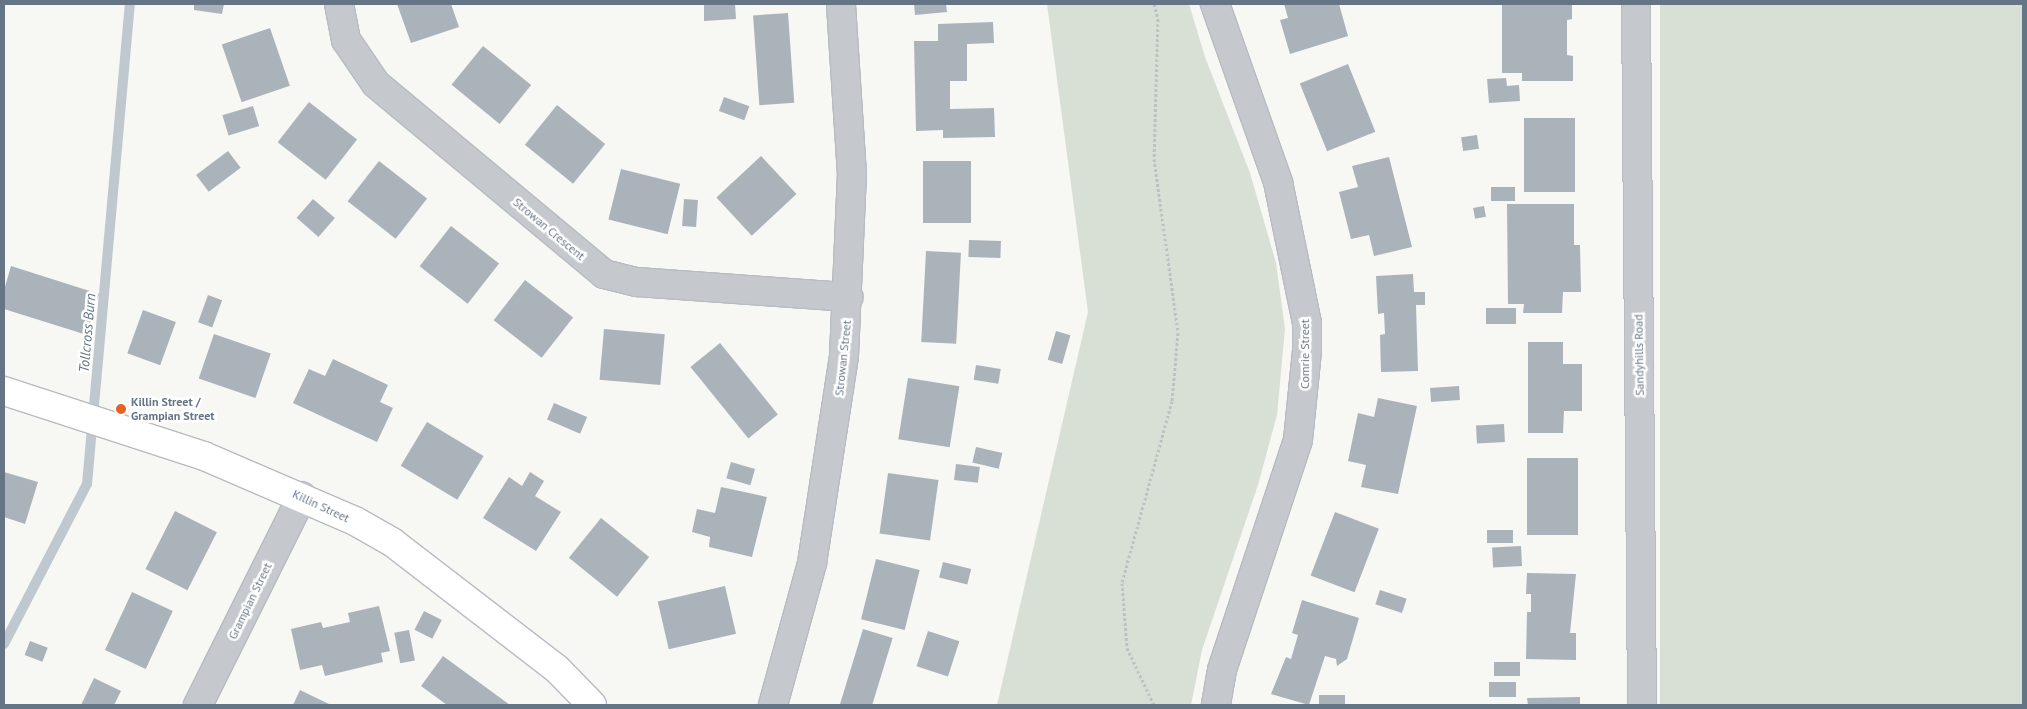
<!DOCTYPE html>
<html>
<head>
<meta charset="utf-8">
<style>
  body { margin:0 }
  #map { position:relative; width:2027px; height:709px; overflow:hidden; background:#f7f7f4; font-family:"PT Sans",sans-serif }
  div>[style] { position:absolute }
  .green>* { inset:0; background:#d8dfd5; transform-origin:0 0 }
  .stream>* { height:10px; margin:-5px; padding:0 5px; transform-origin:5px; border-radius:5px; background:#bfc8ce }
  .building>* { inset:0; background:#abb3ba; transform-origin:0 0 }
  .path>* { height:3px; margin-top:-1.5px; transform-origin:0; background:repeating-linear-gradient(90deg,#bec1c3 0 2.5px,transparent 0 5px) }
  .roads { filter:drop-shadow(1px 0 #b7bcc1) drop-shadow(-1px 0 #b7bcc1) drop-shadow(0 1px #b7bcc1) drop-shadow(0 -1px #b7bcc1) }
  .street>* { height:28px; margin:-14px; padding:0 14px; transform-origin:14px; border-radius:14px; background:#c5c8cc }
  .secondary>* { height:28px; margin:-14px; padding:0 14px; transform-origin:14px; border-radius:14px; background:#fff }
  .dots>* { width:14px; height:14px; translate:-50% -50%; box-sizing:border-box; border:2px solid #fff; border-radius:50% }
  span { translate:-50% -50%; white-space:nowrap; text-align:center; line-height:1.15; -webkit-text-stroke:5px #fff; paint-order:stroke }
  .street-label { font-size:12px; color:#657586 }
  .poi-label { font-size:12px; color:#657586; font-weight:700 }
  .left { translate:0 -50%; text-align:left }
  .water-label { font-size:14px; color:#617782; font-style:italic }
  .frame { position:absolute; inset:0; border:5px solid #657586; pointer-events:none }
</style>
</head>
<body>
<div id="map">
  <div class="green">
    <div style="clip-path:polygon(1047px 4px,1189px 4px,1205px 57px,1250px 173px,1276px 263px,1285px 329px,1277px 415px,1258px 485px,1202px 650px,1191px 705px,997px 705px,1088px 312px)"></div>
    <div style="left:1660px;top:4px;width:363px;height:701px"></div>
  </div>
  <div class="stream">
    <div style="left:4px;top:644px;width:180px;rotate:-62.6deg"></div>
    <div style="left:87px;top:484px;width:482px;rotate:-84.9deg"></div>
  </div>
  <div class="building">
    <div style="clip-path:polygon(194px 4px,224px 4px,222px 14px,194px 10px)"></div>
    <div style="clip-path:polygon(397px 4px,451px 4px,459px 27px,411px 43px)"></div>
    <div style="clip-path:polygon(704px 4px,735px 4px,736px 19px,704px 21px)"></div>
    <div style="clip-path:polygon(914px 4px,946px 4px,947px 12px,915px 15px)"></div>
    <div style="clip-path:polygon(1284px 4px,1339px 4px,1348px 36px,1290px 54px,1280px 20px,1288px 18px)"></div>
    <div style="clip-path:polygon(1502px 4px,1572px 4px,1572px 19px,1567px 20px,1567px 55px,1573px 56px,1573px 81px,1522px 81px,1522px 73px,1502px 73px)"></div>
    <div style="left:788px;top:13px;width:90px;height:35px;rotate:86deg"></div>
    <div style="clip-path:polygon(993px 22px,994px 43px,967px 44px,967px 81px,950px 81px,950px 109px,994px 108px,995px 137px,943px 138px,943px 130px,916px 131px,914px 41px,938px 41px,938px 24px)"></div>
    <div style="left:270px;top:28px;width:61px;height:51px;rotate:71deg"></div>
    <div style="left:483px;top:46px;width:62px;height:50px;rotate:39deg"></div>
    <div style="left:1348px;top:64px;width:73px;height:52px;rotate:68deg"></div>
    <div style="clip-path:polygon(1506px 78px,1507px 86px,1519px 85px,1520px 101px,1489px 103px,1487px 79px)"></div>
    <div style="left:724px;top:97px;width:27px;height:15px;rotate:20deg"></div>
    <div style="left:309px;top:102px;width:61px;height:51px;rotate:38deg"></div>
    <div style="left:557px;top:105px;width:62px;height:51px;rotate:39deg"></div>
    <div style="left:253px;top:106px;width:21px;height:32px;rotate:73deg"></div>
    <div style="left:1524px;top:118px;width:51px;height:74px"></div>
    <div style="left:1477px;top:135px;width:14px;height:16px;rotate:82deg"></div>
    <div style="left:228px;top:151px;width:21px;height:40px;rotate:53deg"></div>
    <div style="left:761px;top:156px;width:52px;height:61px;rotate:47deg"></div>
    <div style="clip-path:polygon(1389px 157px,1412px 247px,1374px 256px,1369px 235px,1351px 239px,1339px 192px,1358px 187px,1352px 166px)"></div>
    <div style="left:379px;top:161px;width:61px;height:51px;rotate:38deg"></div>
    <div style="left:923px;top:161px;width:48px;height:62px"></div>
    <div style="left:621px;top:169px;width:61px;height:52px;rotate:14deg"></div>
    <div style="left:1491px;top:187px;width:24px;height:14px"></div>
    <div style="left:313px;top:199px;width:29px;height:25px;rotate:41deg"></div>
    <div style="left:684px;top:199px;width:14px;height:27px;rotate:4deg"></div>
    <div style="clip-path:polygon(1507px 204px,1574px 204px,1574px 245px,1580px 245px,1581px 292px,1563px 292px,1562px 313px,1523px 313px,1524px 304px,1508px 304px)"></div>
    <div style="left:1484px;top:206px;width:11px;height:11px;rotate:80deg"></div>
    <div style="left:451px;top:226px;width:61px;height:51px;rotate:38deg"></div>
    <div style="left:969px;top:240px;width:32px;height:17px;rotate:2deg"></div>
    <div style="left:926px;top:251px;width:35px;height:91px;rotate:3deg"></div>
    <div style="clip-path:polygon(11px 266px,99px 294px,87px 335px,4px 309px,4px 290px)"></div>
    <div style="clip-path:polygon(1413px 274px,1414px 292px,1425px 292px,1425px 305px,1416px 305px,1418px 371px,1381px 372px,1380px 335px,1385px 334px,1384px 313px,1378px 314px,1376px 276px)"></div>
    <div style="left:525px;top:280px;width:61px;height:51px;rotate:38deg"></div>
    <div style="left:208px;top:295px;width:15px;height:29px;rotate:20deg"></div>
    <div style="left:1486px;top:308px;width:30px;height:16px"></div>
    <div style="left:143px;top:310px;width:35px;height:46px;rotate:20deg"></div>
    <div style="left:604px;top:329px;width:61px;height:51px;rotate:5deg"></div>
    <div style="left:1056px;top:331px;width:15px;height:30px;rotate:16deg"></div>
    <div style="left:214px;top:334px;width:60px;height:47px;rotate:19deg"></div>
    <div style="clip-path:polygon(1528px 342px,1563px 342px,1563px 364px,1582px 364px,1582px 411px,1564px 411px,1563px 433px,1528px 433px)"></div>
    <div style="left:720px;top:343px;width:92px;height:38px;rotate:51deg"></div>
    <div style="clip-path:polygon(333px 359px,388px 385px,380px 402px,393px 408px,377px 442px,293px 403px,309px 369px,325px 376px)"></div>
    <div style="left:976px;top:365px;width:25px;height:15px;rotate:9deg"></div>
    <div style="left:908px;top:378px;width:52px;height:62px;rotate:9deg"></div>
    <div style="left:1459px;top:386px;width:14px;height:29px;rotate:86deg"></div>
    <div style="clip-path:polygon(1378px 398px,1417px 406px,1398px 494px,1361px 487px,1366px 465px,1348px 461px,1358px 413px,1374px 417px)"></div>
    <div style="left:554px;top:403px;width:36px;height:18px;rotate:23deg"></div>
    <div style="left:427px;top:422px;width:66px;height:51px;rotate:31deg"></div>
    <div style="left:1504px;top:424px;width:18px;height:28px;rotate:87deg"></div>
    <div style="left:976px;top:447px;width:27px;height:16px;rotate:13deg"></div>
    <div style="left:1527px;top:458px;width:51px;height:77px"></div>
    <div style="left:731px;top:462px;width:25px;height:17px;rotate:16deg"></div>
    <div style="left:956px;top:464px;width:24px;height:16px;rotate:7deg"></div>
    <div style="clip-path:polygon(4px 472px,38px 482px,25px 524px,4px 517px)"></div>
    <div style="clip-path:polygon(530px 472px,544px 481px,535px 496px,561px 512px,536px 551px,483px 518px,509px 477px,522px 486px)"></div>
    <div style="left:888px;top:473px;width:51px;height:61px;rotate:8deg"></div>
    <div style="clip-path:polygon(721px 487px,767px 497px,752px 557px,709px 547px,710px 537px,692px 532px,697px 509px,715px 513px)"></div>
    <div style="left:175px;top:511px;width:47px;height:65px;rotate:27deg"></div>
    <div style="left:1335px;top:512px;width:47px;height:68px;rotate:21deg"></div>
    <div style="left:601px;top:518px;width:62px;height:51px;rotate:39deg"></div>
    <div style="left:1487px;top:530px;width:26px;height:13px"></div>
    <div style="left:1521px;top:546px;width:20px;height:29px;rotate:87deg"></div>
    <div style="left:876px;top:559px;width:45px;height:62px;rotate:14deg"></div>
    <div style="left:943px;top:562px;width:29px;height:16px;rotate:14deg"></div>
    <div style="clip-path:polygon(1527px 573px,1576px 574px,1570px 633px,1576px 633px,1576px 660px,1526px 659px,1527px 612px,1531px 612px,1531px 594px,1526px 594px)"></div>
    <div style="left:725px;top:586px;width:49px;height:69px;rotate:77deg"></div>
    <div style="left:1380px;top:590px;width:28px;height:15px;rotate:18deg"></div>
    <div style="left:132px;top:592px;width:45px;height:64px;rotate:25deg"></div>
    <div style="clip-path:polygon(1302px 600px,1359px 618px,1347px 659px,1337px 666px,1336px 659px,1325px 656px,1309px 705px,1271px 694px,1286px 657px,1291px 659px,1298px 635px,1292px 633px)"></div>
    <div style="clip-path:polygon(379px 606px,390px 651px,381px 653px,383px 662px,325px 676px,322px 665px,300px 670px,291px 629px,321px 622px,323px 628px,350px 622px,348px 613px)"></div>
    <div style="left:424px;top:611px;width:20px;height:21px;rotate:27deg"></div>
    <div style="left:863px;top:629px;width:31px;height:79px;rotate:17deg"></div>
    <div style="left:409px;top:630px;width:31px;height:15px;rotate:79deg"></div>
    <div style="left:928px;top:631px;width:33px;height:37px;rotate:18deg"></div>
    <div style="left:30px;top:641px;width:19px;height:15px;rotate:21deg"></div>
    <div style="clip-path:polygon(443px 656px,510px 705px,447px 705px,421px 686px)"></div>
    <div style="left:1494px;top:662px;width:26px;height:14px"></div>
    <div style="clip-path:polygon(94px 678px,121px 691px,114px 705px,81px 705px)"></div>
    <div style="left:1489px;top:682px;width:27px;height:15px"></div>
    <div style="clip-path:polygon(300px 690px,331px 705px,293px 705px)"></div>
    <div style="left:1319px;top:695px;width:26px;height:10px"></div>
    <div style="clip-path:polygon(1580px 697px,1580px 705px,1528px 705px,1527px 698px)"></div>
  </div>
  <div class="path">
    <div style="left:1154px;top:4px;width:16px;rotate:75deg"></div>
    <div style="left:1158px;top:19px;width:140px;rotate:91.6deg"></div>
    <div style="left:1154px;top:159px;width:176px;rotate:82.1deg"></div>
    <div style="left:1178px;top:333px;width:68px;rotate:95deg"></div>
    <div style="left:1172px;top:401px;width:189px;rotate:105.4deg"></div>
    <div style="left:1122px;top:583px;width:65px;rotate:85.6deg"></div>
    <div style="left:1127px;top:648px;width:63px;rotate:64.7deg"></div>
  </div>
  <div class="roads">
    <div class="street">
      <div style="left:339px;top:4px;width:37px;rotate:79deg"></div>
      <div style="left:346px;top:40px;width:53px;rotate:55.7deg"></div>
      <div style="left:376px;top:84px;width:297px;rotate:39.8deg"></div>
      <div style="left:604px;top:274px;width:34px;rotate:14deg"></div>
      <div style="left:637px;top:282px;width:212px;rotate:4.1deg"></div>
      <div style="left:1215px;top:4px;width:189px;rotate:70.5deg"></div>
      <div style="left:1278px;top:182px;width:144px;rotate:78.4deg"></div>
      <div style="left:1307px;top:323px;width:28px;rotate:90deg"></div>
      <div style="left:1307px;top:351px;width:89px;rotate:95.8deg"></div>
      <div style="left:1298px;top:440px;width:242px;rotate:108.3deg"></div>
      <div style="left:1222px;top:670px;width:36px;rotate:100deg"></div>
      <div style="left:1636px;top:4px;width:701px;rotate:89.51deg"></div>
      <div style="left:198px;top:705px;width:233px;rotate:-63.5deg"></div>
      <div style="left:773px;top:705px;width:147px;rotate:-74.6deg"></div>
      <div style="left:812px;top:563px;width:209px;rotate:-81.2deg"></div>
      <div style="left:844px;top:356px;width:181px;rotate:-87.5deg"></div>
      <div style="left:852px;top:175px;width:171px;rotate:-93.7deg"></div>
    </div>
    <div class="secondary">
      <div style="left:4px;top:391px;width:210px;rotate:18deg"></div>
      <div style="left:204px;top:456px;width:164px;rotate:23.3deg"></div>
      <div style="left:355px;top:521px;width:43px;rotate:29.6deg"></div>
      <div style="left:392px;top:542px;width:208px;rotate:37.6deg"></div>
      <div style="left:557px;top:669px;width:50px;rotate:45.8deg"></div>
    </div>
  </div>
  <div class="dots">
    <div style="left:121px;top:409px;background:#e96023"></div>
  </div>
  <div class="street-label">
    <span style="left:549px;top:229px;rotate:40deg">Strowan Crescent</span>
    <span style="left:1305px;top:354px;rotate:-90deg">Comrie Street</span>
    <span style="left:1639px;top:355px;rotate:-91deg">Sandyhills Road</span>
    <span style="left:843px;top:358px;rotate:-84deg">Strowan Street</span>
    <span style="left:321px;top:506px;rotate:25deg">Killin Street</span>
    <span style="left:250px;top:601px;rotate:-64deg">Grampian Street</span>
  </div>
  <div class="poi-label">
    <span class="left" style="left:131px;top:409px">Killin Street /<br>Grampian Street</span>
  </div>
  <div class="water-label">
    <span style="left:87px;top:333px;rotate:-85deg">Tollcross Burn</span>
  </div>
  <div class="frame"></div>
</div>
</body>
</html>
